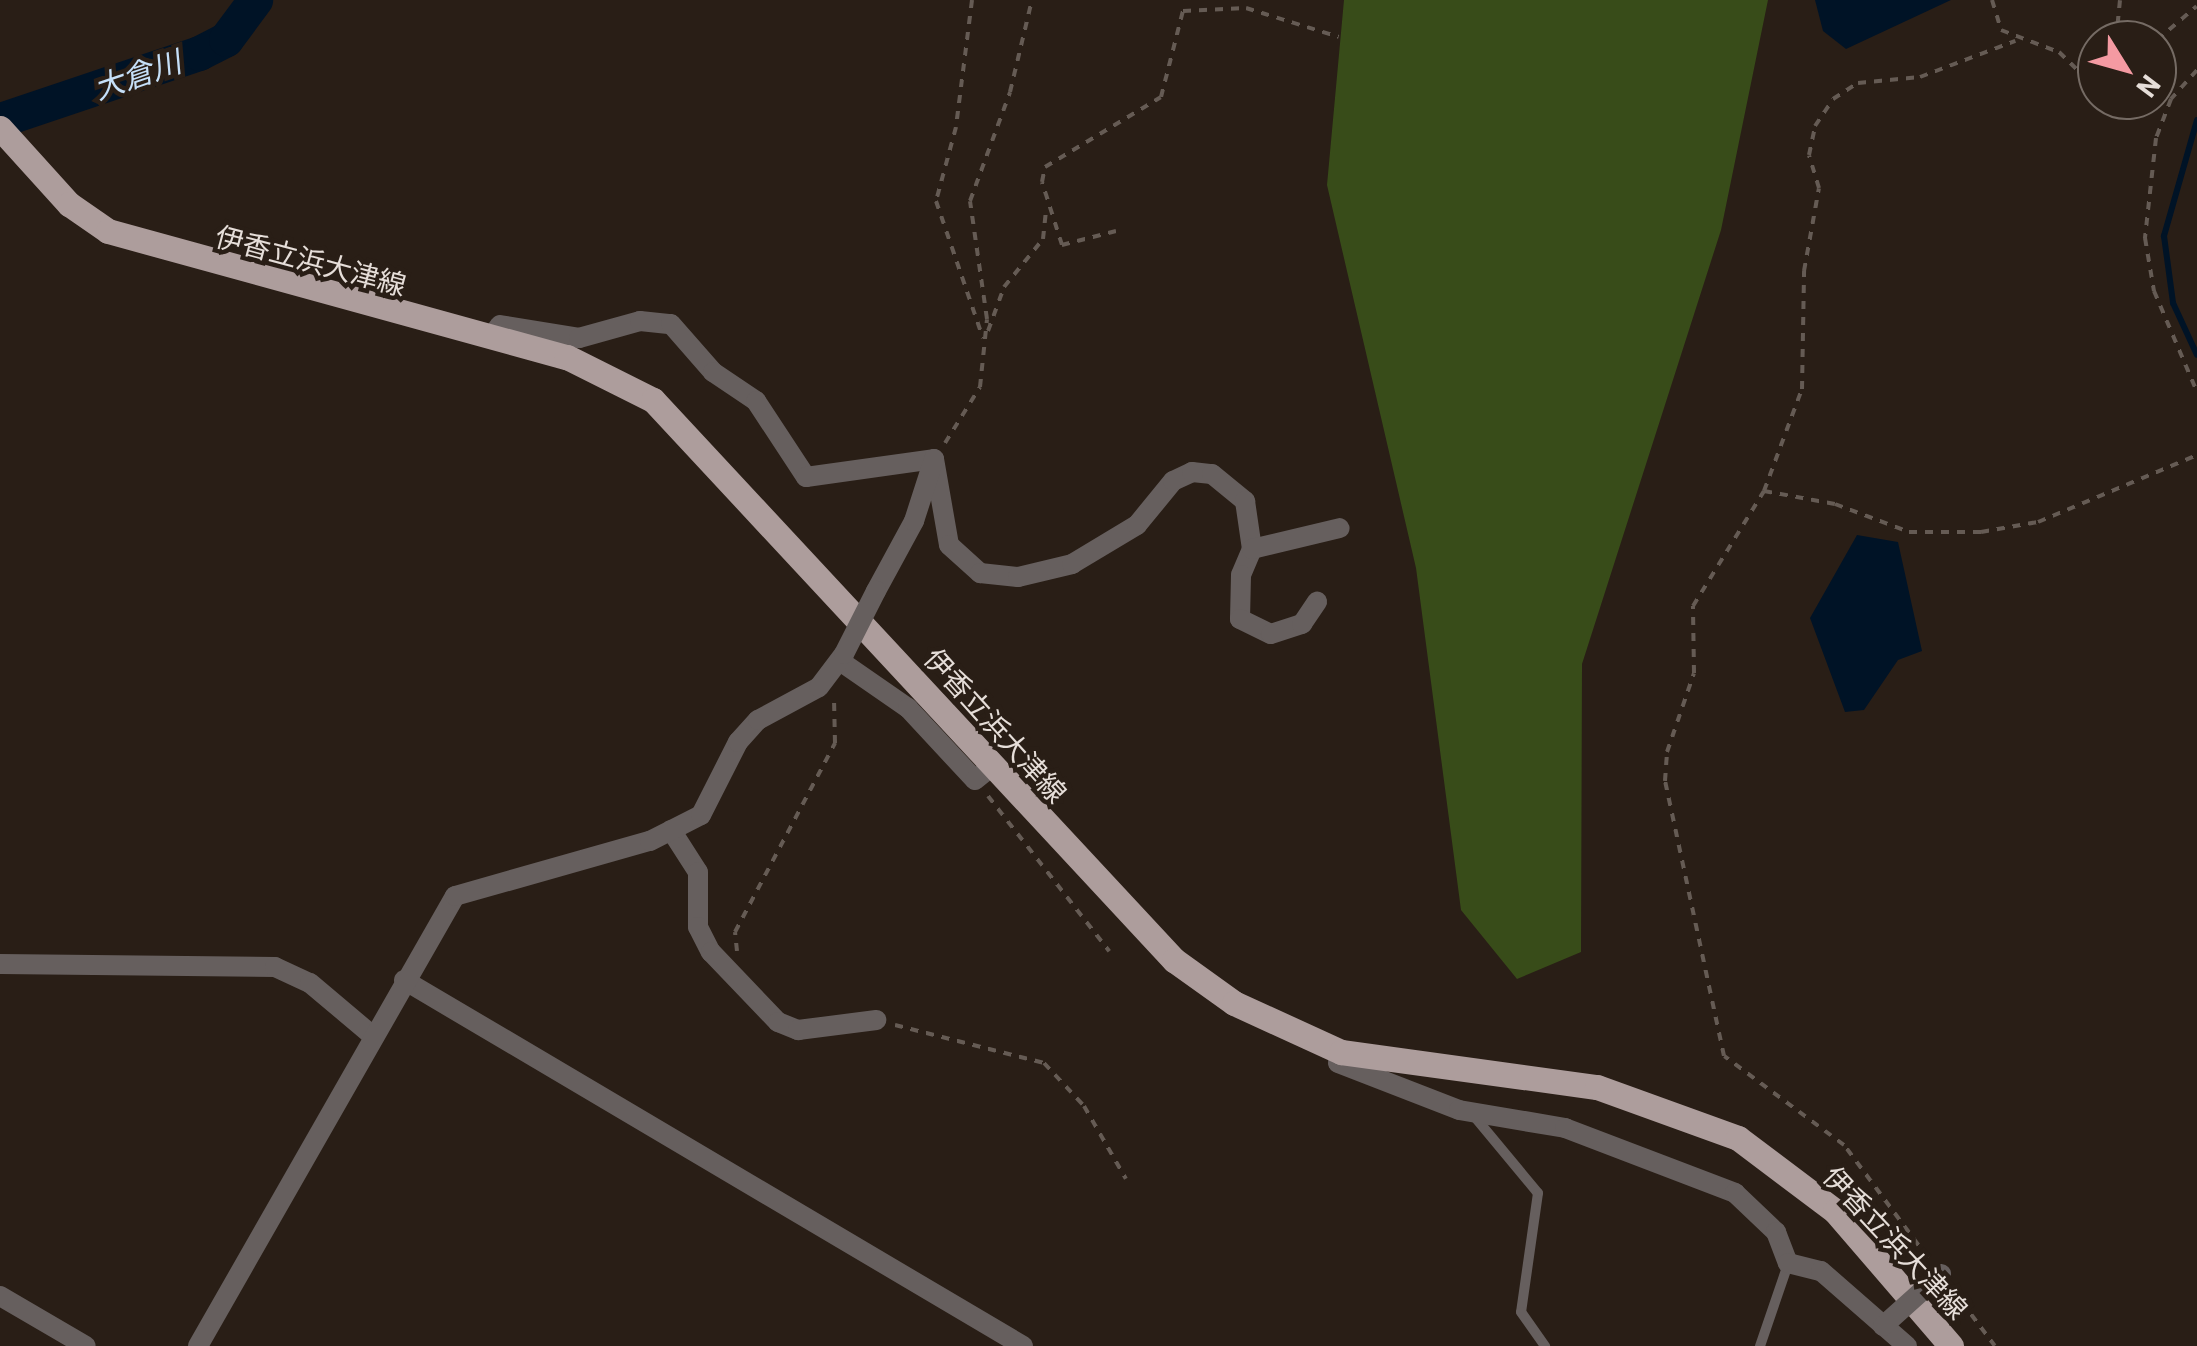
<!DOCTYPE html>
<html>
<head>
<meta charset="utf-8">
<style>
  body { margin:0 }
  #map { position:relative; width:2197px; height:1346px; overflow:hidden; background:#291e16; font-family:Barlow,"Noto Sans JP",sans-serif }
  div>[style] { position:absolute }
  .forest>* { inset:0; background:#384c19 }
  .water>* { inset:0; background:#001326 }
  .stream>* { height:6px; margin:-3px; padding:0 3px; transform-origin:3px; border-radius:3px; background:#001326 }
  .river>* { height:35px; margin:-17.5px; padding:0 17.5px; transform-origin:17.5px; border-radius:17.5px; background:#001326 }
  .path>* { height:4px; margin-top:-2px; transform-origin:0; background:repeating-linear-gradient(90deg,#655b54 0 8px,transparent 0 16px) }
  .service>* { height:10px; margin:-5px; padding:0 5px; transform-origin:5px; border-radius:5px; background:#665f5e }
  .minor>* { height:20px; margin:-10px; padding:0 10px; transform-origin:10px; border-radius:10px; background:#665f5e }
  .primary>* { height:25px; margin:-12.5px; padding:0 12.5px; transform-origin:12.5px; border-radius:12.5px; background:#ad9d9c }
  .minor-bridge>* { height:20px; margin:-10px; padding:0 10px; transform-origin:10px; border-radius:10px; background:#665f5e }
  span { translate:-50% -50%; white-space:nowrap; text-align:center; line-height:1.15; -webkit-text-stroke:9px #291e16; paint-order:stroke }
  .street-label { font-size:28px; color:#e6ded9 }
  .water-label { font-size:30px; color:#c6e0f9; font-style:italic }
  .north { position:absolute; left:2077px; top:20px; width:100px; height:100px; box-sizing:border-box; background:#291e16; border:2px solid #756b64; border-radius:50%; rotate:127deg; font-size:28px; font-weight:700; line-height:40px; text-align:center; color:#e6ded9 }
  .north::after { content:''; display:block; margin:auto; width:35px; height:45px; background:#f49aa2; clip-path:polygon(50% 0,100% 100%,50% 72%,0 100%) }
</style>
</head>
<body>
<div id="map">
  <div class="forest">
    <div style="clip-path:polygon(1344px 0,1768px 0,1721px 230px,1582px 664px,1581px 952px,1517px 979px,1461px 910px,1416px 568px,1327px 185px)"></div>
  </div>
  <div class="water">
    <div style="clip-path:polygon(1815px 0,1951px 0,1846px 49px,1823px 31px)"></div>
    <div style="clip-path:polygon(1857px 535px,1898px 542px,1922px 651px,1898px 660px,1864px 710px,1845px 712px,1810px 618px)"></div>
  </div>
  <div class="stream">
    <div style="left:2197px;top:120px;width:121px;rotate:105.9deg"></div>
    <div style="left:2164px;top:236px;width:68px;rotate:82.3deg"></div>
    <div style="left:2173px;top:303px;width:57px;rotate:65.2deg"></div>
  </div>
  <div class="river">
    <div style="left:0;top:120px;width:210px;rotate:-18.6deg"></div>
    <div style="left:199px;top:53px;width:30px;rotate:-27deg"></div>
    <div style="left:226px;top:39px;width:49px;rotate:-53.4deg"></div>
  </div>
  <div class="path">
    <div style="left:972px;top:0;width:128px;rotate:97.2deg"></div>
    <div style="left:956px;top:127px;width:77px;rotate:105.1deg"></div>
    <div style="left:936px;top:201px;width:145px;rotate:71.1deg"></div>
    <div style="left:1992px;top:0;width:31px;rotate:73deg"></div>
    <div style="left:2001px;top:30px;width:62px;rotate:20.8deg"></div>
    <div style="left:2059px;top:52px;width:53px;rotate:44.2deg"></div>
    <div style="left:2116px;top:40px;width:40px;rotate:-84.3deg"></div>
    <div style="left:2157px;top:40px;width:52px;rotate:-40.4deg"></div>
    <div style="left:2197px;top:70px;width:39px;rotate:132deg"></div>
    <div style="left:2171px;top:99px;width:42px;rotate:111deg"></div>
    <div style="left:2156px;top:138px;width:101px;rotate:96.3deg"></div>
    <div style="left:2145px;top:238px;width:54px;rotate:80.4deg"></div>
    <div style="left:2154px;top:291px;width:110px;rotate:66.9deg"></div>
    <div style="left:2157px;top:99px;width:14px"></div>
    <div style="left:1116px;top:231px;width:56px;rotate:165.5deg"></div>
    <div style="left:1062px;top:245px;width:66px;rotate:-107.6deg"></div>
    <div style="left:1042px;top:182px;width:15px;rotate:-79deg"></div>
    <div style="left:1045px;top:167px;width:135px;rotate:-31.1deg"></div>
    <div style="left:1161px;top:97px;width:89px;rotate:-75.7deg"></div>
    <div style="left:1183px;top:11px;width:63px;rotate:-2.7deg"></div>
    <div style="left:1246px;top:8px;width:97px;rotate:17.3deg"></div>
    <div style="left:988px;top:331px;width:47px;rotate:-70deg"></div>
    <div style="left:1004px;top:287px;width:62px;rotate:-50.9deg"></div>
    <div style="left:1043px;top:239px;width:31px;rotate:-84deg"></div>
    <div style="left:945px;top:443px;width:66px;rotate:-58deg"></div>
    <div style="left:980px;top:387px;width:68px;rotate:-84.1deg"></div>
    <div style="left:987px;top:319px;width:119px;rotate:-98.2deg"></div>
    <div style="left:970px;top:201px;width:116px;rotate:-69.8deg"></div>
    <div style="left:1010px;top:92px;width:95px;rotate:-76.6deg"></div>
    <div style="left:1764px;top:491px;width:72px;rotate:10.4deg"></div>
    <div style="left:1835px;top:504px;width:79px;rotate:20.7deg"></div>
    <div style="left:1909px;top:532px;width:72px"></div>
    <div style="left:1981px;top:532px;width:58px;rotate:-10deg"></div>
    <div style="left:2038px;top:522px;width:173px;rotate:-22.8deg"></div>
    <div style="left:988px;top:796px;width:197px;rotate:52deg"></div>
    <div style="left:737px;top:951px;width:19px;rotate:-96deg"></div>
    <div style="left:735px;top:932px;width:214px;rotate:-62.1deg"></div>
    <div style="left:835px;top:743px;width:43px;rotate:-91.3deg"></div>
    <div style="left:895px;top:1025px;width:154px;rotate:14.3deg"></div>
    <div style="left:1044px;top:1063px;width:59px;rotate:47.1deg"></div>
    <div style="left:1084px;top:1106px;width:84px;rotate:60.1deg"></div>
    <div style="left:1928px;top:1258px;width:141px;rotate:-126.6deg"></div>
    <div style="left:1844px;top:1145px;width:149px;rotate:-143.4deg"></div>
    <div style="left:1724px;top:1056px;width:281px;rotate:-102.1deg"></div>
    <div style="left:1665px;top:781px;width:29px;rotate:-86deg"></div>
    <div style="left:1667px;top:752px;width:83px;rotate:-71.1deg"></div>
    <div style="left:1694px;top:673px;width:67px;rotate:-90.9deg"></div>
    <div style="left:1693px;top:606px;width:135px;rotate:-58.3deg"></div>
    <div style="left:1764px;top:491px;width:109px;rotate:-69.6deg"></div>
    <div style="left:1802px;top:389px;width:118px;rotate:-89deg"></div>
    <div style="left:1804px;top:271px;width:84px;rotate:-79.8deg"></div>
    <div style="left:1819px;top:188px;width:34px;rotate:-107deg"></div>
    <div style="left:1809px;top:155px;width:30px;rotate:-78deg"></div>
    <div style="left:1815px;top:126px;width:32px;rotate:-56deg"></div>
    <div style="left:1833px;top:99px;width:30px;rotate:-33deg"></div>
    <div style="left:1858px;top:83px;width:62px;rotate:-5.5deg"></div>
    <div style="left:1920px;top:77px;width:102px;rotate:-20.8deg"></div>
    <div style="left:1952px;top:1289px;width:71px;rotate:53deg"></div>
  </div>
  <div class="service">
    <div style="left:1474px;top:1116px;width:100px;rotate:50.3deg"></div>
    <div style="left:1538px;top:1193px;width:120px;rotate:98.1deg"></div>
    <div style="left:1521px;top:1312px;width:42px;rotate:54.8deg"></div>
    <div style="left:1760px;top:1346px;width:87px;rotate:-71.1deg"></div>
  </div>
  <div class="minor">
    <div style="left:490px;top:338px;width:16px;rotate:-52deg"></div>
    <div style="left:500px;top:325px;width:80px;rotate:9.3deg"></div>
    <div style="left:579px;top:338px;width:63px;rotate:-15.6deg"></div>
    <div style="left:640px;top:321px;width:31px;rotate:6deg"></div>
    <div style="left:671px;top:324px;width:64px;rotate:48.8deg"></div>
    <div style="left:713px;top:372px;width:52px;rotate:34deg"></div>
    <div style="left:756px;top:401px;width:91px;rotate:56.7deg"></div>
    <div style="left:806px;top:477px;width:129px;rotate:-8deg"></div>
    <div style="left:934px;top:459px;width:87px;rotate:80.1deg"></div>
    <div style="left:949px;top:545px;width:42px;rotate:42.1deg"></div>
    <div style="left:980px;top:573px;width:38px;rotate:6deg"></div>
    <div style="left:1018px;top:577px;width:56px;rotate:-13.5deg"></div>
    <div style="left:1072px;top:564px;width:76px;rotate:-31deg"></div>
    <div style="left:1137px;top:525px;width:57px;rotate:-50.7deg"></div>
    <div style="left:1173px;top:481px;width:21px;rotate:-25deg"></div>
    <div style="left:1192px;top:472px;width:20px;rotate:6deg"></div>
    <div style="left:1212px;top:474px;width:43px;rotate:39.3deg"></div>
    <div style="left:1245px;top:501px;width:49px;rotate:81.7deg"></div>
    <div style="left:1252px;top:549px;width:28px;rotate:113deg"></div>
    <div style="left:1241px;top:575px;width:44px;rotate:91.3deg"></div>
    <div style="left:1240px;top:619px;width:34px;rotate:26deg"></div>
    <div style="left:1271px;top:634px;width:33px;rotate:-18deg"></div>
    <div style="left:1302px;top:624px;width:27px;rotate:-56deg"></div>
    <div style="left:1252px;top:549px;width:90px;rotate:-13.4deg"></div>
    <div style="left:876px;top:591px;width:80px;rotate:-61.5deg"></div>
    <div style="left:914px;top:521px;width:65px;rotate:-72.1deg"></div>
    <div style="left:840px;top:661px;width:83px;rotate:34.7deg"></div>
    <div style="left:908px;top:708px;width:98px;rotate:47.1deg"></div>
    <div style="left:975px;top:780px;width:22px;rotate:-39deg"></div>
    <div style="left:671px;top:830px;width:50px;rotate:57.3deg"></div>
    <div style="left:698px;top:872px;width:55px;rotate:90deg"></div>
    <div style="left:698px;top:927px;width:28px;rotate:63deg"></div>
    <div style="left:711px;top:952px;width:97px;rotate:46.3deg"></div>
    <div style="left:778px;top:1022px;width:22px;rotate:22deg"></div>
    <div style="left:798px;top:1030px;width:79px;rotate:-7.3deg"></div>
    <div style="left:0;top:964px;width:275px;rotate:0.6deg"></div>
    <div style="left:275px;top:967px;width:38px;rotate:25deg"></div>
    <div style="left:310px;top:983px;width:82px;rotate:40.1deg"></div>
    <div style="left:404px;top:980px;width:719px;rotate:30.59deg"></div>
    <div style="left:1341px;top:1052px;width:11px;rotate:105deg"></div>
    <div style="left:1338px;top:1063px;width:130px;rotate:21.2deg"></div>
    <div style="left:1459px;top:1110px;width:108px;rotate:9.6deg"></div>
    <div style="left:1565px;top:1128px;width:182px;rotate:20.9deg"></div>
    <div style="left:1735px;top:1193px;width:57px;rotate:43.6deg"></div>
    <div style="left:1776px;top:1232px;width:33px;rotate:69deg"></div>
    <div style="left:1788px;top:1263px;width:34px;rotate:14deg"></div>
    <div style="left:1821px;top:1271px;width:114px;rotate:41.1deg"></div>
    <div style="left:0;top:1296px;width:99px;rotate:30.2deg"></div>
    <div style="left:198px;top:1346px;width:518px;rotate:-60.27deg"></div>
    <div style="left:455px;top:896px;width:203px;rotate:-15.8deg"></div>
    <div style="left:650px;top:841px;width:57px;rotate:-27deg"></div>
    <div style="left:701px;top:815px;width:82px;rotate:-63.1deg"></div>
    <div style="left:738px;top:742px;width:30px;rotate:-48deg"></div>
    <div style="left:758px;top:720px;width:69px;rotate:-28.4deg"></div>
    <div style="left:819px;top:687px;width:41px;rotate:-52.9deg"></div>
  </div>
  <div class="primary">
    <div style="left:0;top:128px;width:103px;rotate:47.8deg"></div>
    <div style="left:69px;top:204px;width:47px;rotate:34.7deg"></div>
    <div style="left:108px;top:231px;width:476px;rotate:15.4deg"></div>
    <div style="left:567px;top:357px;width:96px;rotate:26.6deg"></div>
    <div style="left:653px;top:400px;width:765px;rotate:47.07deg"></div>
    <div style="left:1174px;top:960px;width:74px;rotate:35.6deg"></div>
    <div style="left:1234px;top:1003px;width:118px;rotate:24.6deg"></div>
    <div style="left:1341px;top:1052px;width:258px;rotate:7.8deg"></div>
    <div style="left:1597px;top:1087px;width:150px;rotate:19.9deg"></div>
    <div style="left:1738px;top:1138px;width:121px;rotate:37deg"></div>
    <div style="left:1835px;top:1211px;width:178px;rotate:49.3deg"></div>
  </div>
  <div class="minor-bridge">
    <div style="left:844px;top:654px;width:71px;rotate:-63.1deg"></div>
    <div style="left:1883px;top:1326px;width:78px;rotate:-41.9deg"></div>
  </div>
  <div class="street-label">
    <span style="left:311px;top:260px;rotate:15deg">伊香立浜大津線</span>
    <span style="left:996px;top:725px;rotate:48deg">伊香立浜大津線</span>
    <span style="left:1896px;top:1242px;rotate:47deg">伊香立浜大津線</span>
  </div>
  <div class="water-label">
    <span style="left:137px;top:74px;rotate:-19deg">大倉川</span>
  </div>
  <div class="north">N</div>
</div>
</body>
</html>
